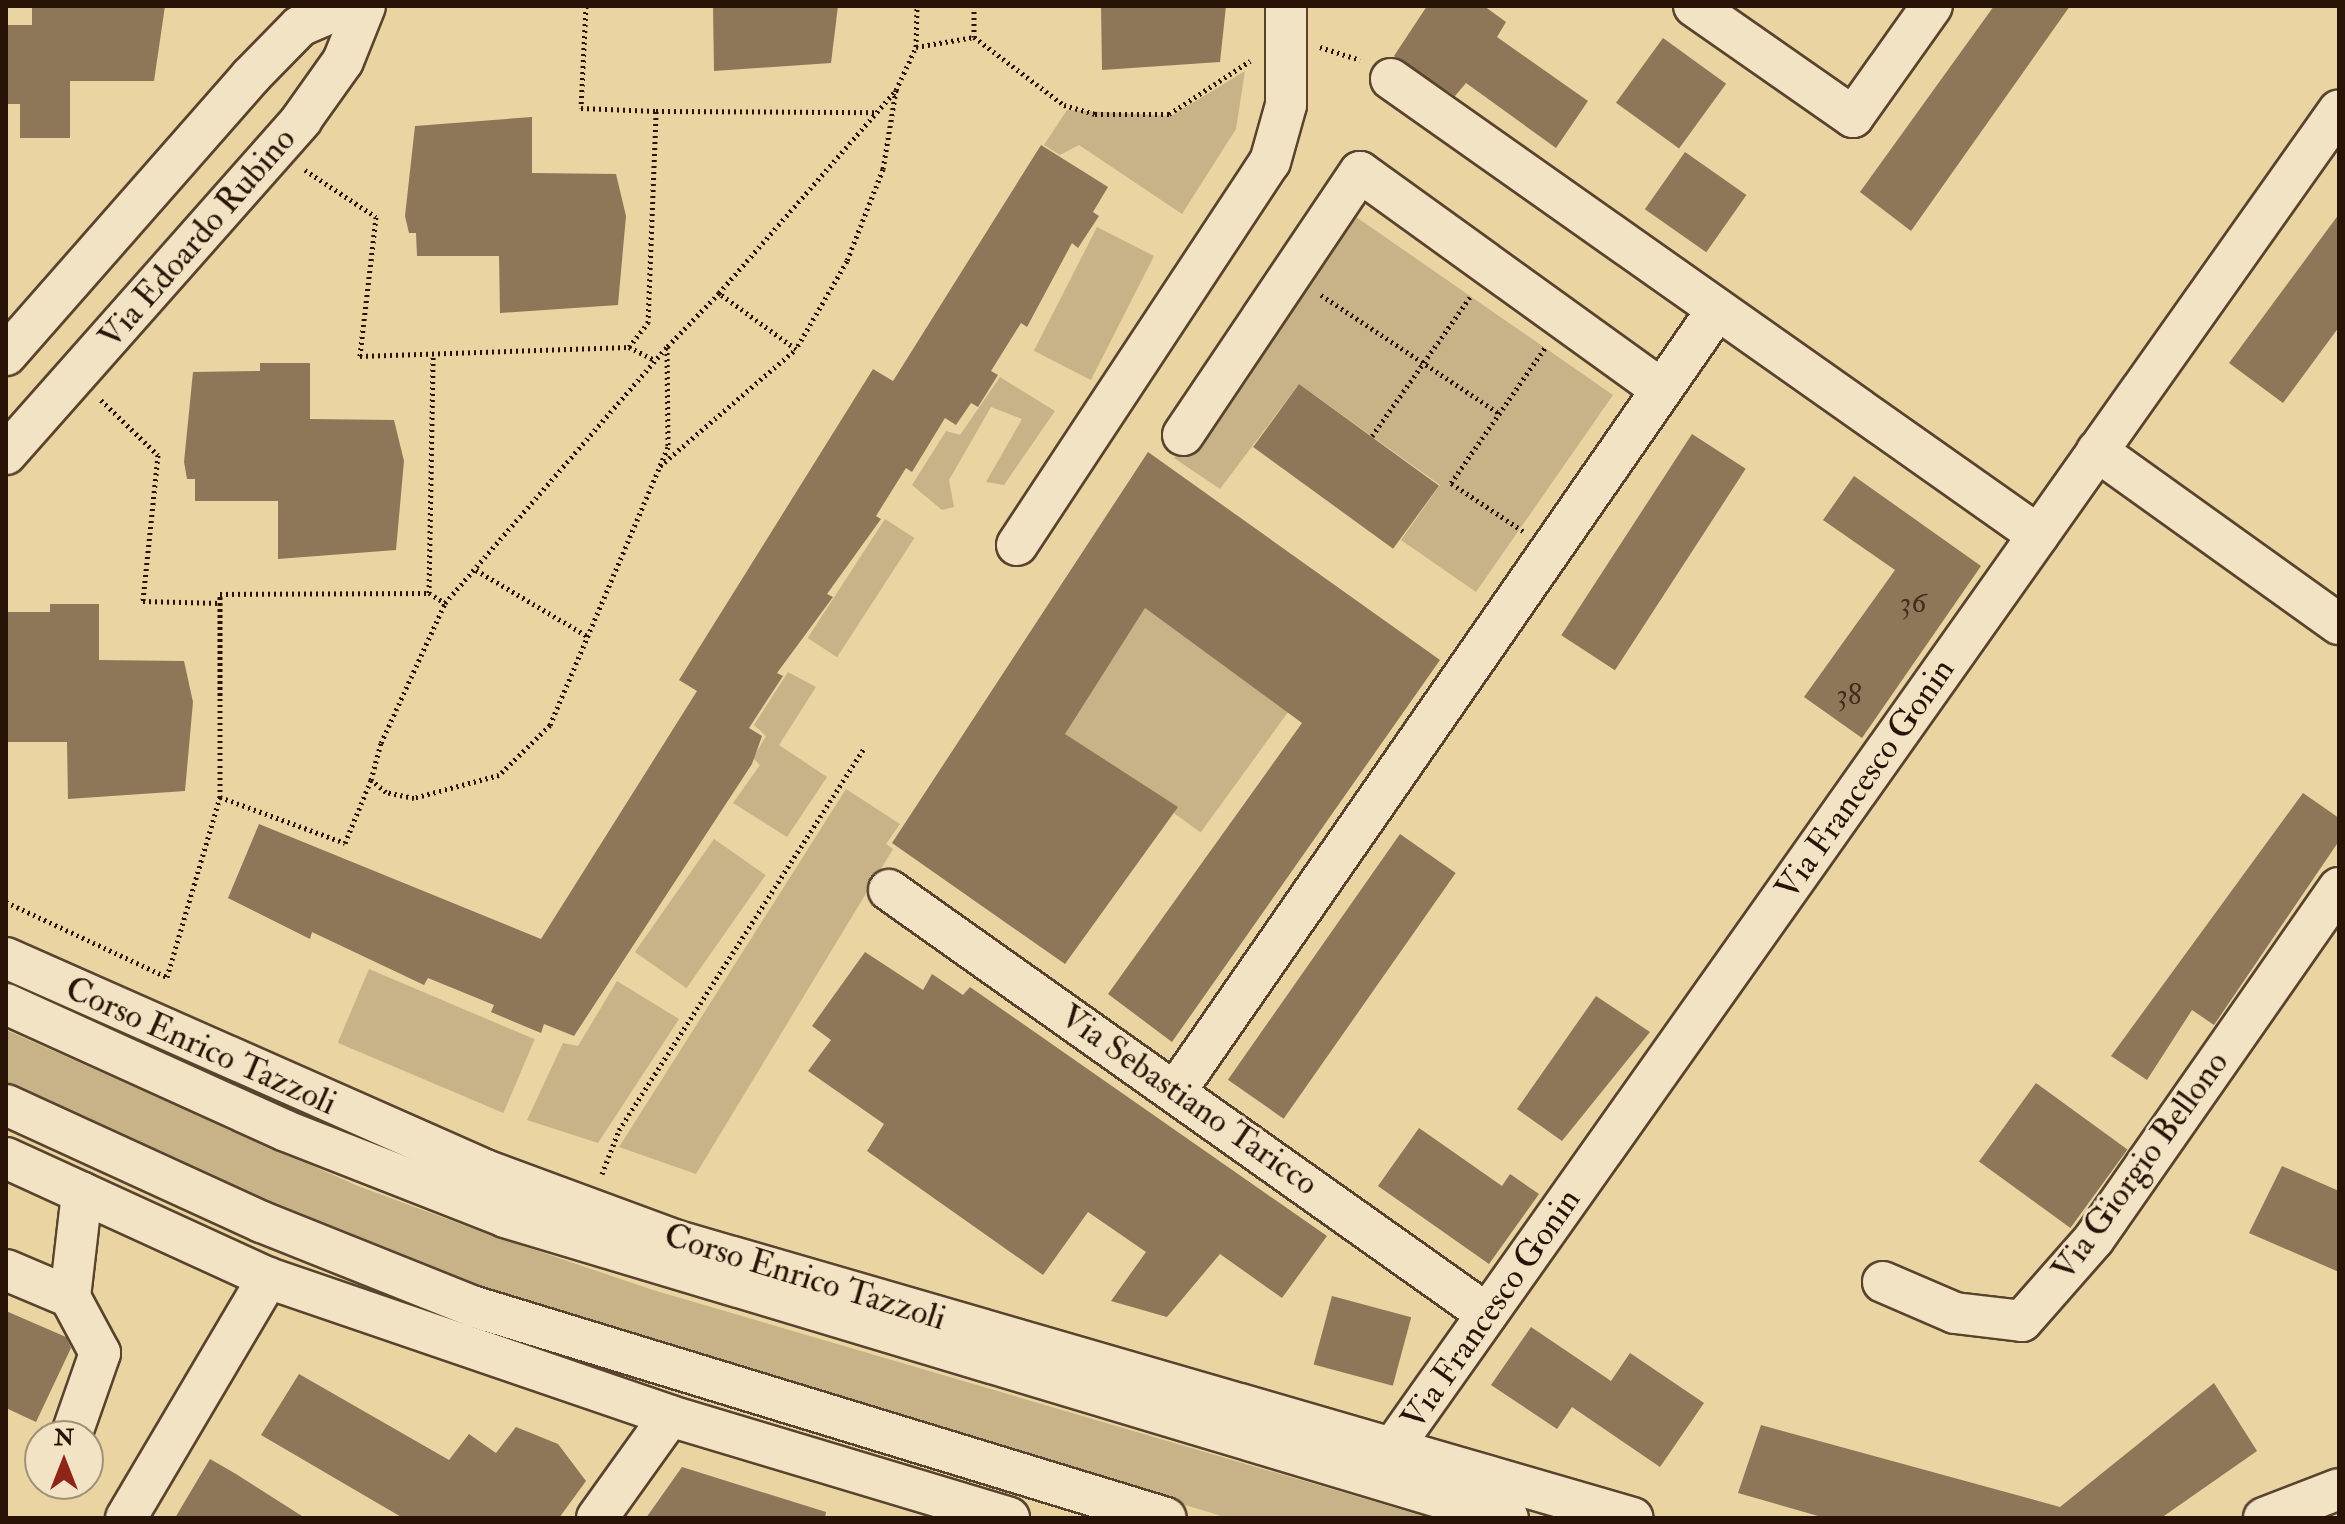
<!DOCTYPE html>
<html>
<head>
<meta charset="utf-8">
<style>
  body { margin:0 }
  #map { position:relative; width:2345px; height:1524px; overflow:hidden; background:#e9d4a2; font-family:"IM FELL Double Pica",serif }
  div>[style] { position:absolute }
  .green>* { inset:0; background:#c8b388; transform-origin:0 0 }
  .building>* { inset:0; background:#8d7758; transform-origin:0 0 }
  .path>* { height:5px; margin-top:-2.5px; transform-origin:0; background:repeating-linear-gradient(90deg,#291307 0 2px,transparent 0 6px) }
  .roads { filter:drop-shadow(2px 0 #59432e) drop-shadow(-2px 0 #59432e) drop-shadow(0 2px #59432e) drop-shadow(0 -2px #59432e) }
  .minor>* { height:40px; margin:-20px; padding:0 20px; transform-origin:20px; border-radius:20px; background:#f1e3c3 }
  span { translate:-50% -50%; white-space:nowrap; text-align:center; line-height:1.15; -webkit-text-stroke:6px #f1e3c3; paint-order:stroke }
  .number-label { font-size:30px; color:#422c1b }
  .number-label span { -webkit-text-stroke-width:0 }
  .street-label { font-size:34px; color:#291307 }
  .frame { position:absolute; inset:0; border:8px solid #291307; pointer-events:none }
  .north { position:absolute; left:24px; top:1420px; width:80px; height:80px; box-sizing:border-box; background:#f1e3c3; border:2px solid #a19078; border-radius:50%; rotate:0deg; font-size:22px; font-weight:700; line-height:32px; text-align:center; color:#291307 }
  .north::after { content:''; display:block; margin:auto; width:28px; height:36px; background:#8f2418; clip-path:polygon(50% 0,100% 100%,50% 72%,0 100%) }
</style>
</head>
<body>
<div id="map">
  <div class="green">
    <div style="clip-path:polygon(1245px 71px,1236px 129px,1182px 214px,1079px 145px,1060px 155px,1044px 145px,1067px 110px,1171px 116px)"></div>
    <div style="clip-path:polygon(1346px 210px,1613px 395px,1476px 592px,1401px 540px,1440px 485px,1299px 384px,1220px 489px,1174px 458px)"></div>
    <div style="left:1097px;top:227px;width:64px;height:139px;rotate:27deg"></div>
    <div style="clip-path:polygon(1000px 377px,1055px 411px,1004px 485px,986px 482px,1022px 419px,991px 407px,949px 480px,954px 507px,942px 510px,912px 485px,946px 431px,960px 435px)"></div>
    <div style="left:885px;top:519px;width:35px;height:142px;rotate:33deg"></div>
    <div style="left:1145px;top:608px;width:177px;height:149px;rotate:36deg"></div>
    <div style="clip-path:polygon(788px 672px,816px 687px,779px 745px,827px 777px,787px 837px,733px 803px,760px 765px,753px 758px,766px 736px,754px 725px)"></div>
    <div style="clip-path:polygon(846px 789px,900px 824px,886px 844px,893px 849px,696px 1174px,619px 1147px)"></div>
    <div style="left:714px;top:839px;width:63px;height:138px;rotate:35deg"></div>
    <div style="left:369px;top:969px;width:180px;height:80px;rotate:23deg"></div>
    <div style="clip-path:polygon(617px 981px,679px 1019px,598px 1143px,527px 1120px,563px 1043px,578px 1046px)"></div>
    <div style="clip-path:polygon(6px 1030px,358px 1186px,482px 1232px,653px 1290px,1430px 1518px,1228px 1518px,461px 1286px,6px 1093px)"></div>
  </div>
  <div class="building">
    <div style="clip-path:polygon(32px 6px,165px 6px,154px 81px,70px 81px,70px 138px,20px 138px,20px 104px,6px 104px,6px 25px,32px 25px)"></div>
    <div style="clip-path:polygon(713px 6px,838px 6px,831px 63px,714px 71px)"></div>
    <div style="clip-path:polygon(1101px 6px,1226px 6px,1220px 62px,1102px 70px)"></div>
    <div style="clip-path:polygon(1427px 6px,1484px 6px,1506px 22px,1497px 37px,1588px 101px,1556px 148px,1466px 83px,1455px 96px,1394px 56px)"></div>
    <div style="clip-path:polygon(1994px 6px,2070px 6px,1911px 231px,1860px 192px)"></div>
    <div style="left:1663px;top:38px;width:78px;height:80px;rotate:36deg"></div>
    <div style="clip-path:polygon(532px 117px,532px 173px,616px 174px,626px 216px,618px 305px,500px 313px,499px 256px,417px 256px,416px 233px,409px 233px,405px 216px,415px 126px)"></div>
    <div style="clip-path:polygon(1041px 145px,1108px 187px,1093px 212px,1099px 216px,1078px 248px,1072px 243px,1027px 327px,1021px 323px,991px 371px,998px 375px,978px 407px,971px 403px,956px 425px,945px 418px,912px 472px,906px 468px,876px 516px,881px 519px,827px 594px,833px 597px,777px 673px,783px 676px,749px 728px,762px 736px,752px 764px,574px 1036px,544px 1024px,541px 1033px,491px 1012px,494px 1005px,428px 978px,424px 985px,312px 932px,310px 939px,228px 898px,259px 824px,541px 939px,697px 691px,679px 680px,873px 369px,893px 381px)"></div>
    <div style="left:1685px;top:152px;width:75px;height:70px;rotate:35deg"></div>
    <div style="clip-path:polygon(2339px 214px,2339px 327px,2283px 403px,2229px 363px)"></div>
    <div style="clip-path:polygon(260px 363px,310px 363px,310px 419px,394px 420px,404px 461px,396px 550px,278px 559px,278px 501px,195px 501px,195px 479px,187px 479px,184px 462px,193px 372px,260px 371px)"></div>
    <div style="left:1299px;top:384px;width:173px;height:78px;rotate:36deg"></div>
    <div style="left:1692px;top:434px;width:64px;height:240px;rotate:33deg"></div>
    <div style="clip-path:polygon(1148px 452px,1440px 660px,1172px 1042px,1108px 994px,1302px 723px,1145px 608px,1065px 734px,1178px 807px,1065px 964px,892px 843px)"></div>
    <div style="clip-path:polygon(1854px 476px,1981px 566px,1862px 738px,1804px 697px,1895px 570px,1823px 520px)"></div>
    <div style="clip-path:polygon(50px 604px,99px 604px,99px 660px,184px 661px,193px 702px,185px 791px,68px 799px,67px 742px,6px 742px,6px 612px,50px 612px)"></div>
    <div style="clip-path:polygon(2303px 793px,2339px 818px,2339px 841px,2214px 1025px,2192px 1010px,2147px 1080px,2111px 1056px)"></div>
    <div style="left:1400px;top:834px;width:68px;height:300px;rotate:35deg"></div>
    <div style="clip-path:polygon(865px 952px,923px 990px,932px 974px,963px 995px,970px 987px,1327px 1236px,1282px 1298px,1220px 1254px,1167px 1317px,1111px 1301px,1146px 1252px,1088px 1212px,1043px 1275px,867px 1151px,884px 1124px,808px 1071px,831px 1040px,812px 1026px)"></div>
    <div style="clip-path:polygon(1596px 996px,1650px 1032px,1562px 1141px,1517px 1109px)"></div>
    <div style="left:2036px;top:1083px;width:113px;height:97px;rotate:36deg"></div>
    <div style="clip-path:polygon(1419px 1128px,1502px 1186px,1510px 1174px,1539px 1194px,1489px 1264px,1378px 1186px)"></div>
    <div style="clip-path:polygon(2282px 1166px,2339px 1191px,2339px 1272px,2249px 1233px)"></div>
    <div style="left:1332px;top:1296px;width:82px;height:71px;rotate:15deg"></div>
    <div style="clip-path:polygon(6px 1311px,66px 1337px,71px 1348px,36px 1422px,6px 1408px)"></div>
    <div style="clip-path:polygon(1531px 1327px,1611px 1381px,1630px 1353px,1704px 1403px,1660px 1467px,1572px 1407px,1557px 1429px,1491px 1385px)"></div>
    <div style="clip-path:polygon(299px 1374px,449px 1460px,469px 1434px,496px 1453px,516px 1427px,558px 1444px,586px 1481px,559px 1518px,403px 1518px,261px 1435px)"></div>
    <div style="clip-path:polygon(2214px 1383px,2257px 1451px,2161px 1518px,1825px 1518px,1738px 1493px,1761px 1425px,2060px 1507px)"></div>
    <div style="clip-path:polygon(210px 1459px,236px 1474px,305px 1518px,175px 1518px)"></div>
    <div style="clip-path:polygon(682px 1467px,826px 1512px,825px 1518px,646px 1518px)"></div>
  </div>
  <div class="path">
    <div style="left:586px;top:6px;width:102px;rotate:92.8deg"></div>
    <div style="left:581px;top:108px;width:75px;rotate:2.3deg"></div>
    <div style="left:974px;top:6px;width:31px;rotate:90deg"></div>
    <div style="left:974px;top:37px;width:113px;rotate:37.1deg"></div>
    <div style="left:1064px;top:105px;width:32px;rotate:16deg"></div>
    <div style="left:1095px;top:114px;width:74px"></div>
    <div style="left:1169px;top:114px;width:97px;rotate:-33.2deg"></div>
    <div style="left:916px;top:47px;width:59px;rotate:-9.8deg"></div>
    <div style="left:1320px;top:47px;width:42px;rotate:18deg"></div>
    <div style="left:896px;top:90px;width:47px;rotate:-65.1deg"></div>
    <div style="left:916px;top:47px;width:41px;rotate:-88.6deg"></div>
    <div style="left:305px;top:170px;width:85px;rotate:33.5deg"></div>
    <div style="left:376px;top:217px;width:140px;rotate:96.6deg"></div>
    <div style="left:360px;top:356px;width:269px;rotate:-1.9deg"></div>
    <div style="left:629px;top:347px;width:30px;rotate:27deg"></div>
    <div style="left:719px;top:293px;width:269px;rotate:-48.9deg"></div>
    <div style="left:896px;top:90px;width:80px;rotate:99.3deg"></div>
    <div style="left:883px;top:169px;width:99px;rotate:111.4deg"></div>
    <div style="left:847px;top:261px;width:102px;rotate:120.1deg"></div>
    <div style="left:1321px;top:295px;width:215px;rotate:33.6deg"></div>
    <div style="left:629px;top:347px;width:31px;rotate:-52deg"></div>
    <div style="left:648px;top:323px;width:212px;rotate:-87.8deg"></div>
    <div style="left:656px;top:111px;width:221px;rotate:0.3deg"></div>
    <div style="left:667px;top:347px;width:100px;rotate:89.4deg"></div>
    <div style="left:668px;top:447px;width:302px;rotate:113deg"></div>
    <div style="left:550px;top:725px;width:71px;rotate:135.6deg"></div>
    <div style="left:499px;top:775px;width:88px;rotate:164.9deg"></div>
    <div style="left:414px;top:798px;width:29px;rotate:-168deg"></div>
    <div style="left:386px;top:792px;width:19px;rotate:-141deg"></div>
    <div style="left:371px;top:780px;width:38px;rotate:-75deg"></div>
    <div style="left:381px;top:743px;width:154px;rotate:-65.4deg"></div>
    <div style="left:445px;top:603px;width:339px;rotate:-49.1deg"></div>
    <div style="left:101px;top:400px;width:79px;rotate:44deg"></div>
    <div style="left:158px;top:455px;width:147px;rotate:95.9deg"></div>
    <div style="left:143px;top:601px;width:77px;rotate:1.5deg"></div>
    <div style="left:1372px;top:436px;width:170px;rotate:-54.8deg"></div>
    <div style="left:660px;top:466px;width:179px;rotate:-40.7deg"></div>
    <div style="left:796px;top:349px;width:95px;rotate:-144deg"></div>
    <div style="left:719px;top:293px;width:75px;rotate:133.9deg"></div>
    <div style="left:1523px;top:531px;width:87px;rotate:-146.3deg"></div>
    <div style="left:1451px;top:483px;width:165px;rotate:-55.2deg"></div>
    <div style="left:476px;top:570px;width:129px;rotate:30.7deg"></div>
    <div style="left:429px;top:593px;width:238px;rotate:-89deg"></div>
    <div style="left:220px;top:797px;width:133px;rotate:20.2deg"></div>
    <div style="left:345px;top:843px;width:68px;rotate:-67.6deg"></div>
    <div style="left:6px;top:902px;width:178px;rotate:25deg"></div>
    <div style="left:167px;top:977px;width:188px;rotate:-73.6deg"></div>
    <div style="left:220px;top:797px;width:203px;rotate:-90deg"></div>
    <div style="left:220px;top:594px;width:209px;rotate:-0.3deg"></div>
    <div style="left:429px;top:593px;width:19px;rotate:32deg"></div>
    <div style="left:602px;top:1174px;width:47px;rotate:-68.9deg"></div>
    <div style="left:619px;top:1130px;width:455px;rotate:-57.3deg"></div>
  </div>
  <div class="roads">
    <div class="minor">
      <div style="left:1694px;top:6px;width:194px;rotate:34.9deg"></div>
      <div style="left:1853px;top:117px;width:136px;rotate:-54.6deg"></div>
      <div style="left:1391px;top:79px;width:792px;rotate:35.18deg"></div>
      <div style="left:6px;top:355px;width:370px;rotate:-48.7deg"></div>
      <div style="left:250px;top:77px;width:71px;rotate:-45.6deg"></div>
      <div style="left:300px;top:26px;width:50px;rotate:-23.5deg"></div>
      <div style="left:1183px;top:435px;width:317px;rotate:-56.1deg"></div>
      <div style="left:1360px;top:172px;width:371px;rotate:35.8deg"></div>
      <div style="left:2097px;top:451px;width:297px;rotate:35.6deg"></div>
      <div style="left:6px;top:454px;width:446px;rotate:-48.5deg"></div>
      <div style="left:301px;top:120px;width:72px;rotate:-54.6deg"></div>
      <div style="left:343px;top:61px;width:59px;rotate:-68.2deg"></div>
      <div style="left:1017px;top:545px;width:459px;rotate:-56.6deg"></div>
      <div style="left:1270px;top:162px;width:59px;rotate:-74.3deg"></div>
      <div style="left:1286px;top:105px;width:99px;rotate:-90deg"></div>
      <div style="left:889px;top:890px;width:733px;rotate:35.34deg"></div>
      <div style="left:6px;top:958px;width:524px;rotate:23.87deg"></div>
      <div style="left:485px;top:1170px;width:202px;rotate:20.3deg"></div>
      <div style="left:674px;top:1240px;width:998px;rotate:16.17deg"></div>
      <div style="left:6px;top:1004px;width:307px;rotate:24.4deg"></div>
      <div style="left:286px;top:1131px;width:235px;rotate:21.4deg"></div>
      <div style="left:505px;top:1217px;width:1047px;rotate:16.7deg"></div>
      <div style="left:1177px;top:1089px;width:944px;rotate:-55.27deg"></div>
      <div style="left:6px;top:1105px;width:281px;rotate:24.6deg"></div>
      <div style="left:262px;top:1222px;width:229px;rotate:21.8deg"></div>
      <div style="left:475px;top:1307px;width:722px;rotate:16.98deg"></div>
      <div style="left:6px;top:1158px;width:288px;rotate:24.6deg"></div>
      <div style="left:268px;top:1278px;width:425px;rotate:18.9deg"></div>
      <div style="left:670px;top:1416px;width:354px;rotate:16.7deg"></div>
      <div style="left:6px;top:1270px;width:69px;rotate:22.9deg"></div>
      <div style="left:1883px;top:1282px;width:78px;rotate:23.3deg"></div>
      <div style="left:1955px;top:1313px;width:67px;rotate:6.8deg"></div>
      <div style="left:2022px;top:1321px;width:109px;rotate:-48.7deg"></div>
      <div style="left:2094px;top:1239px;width:428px;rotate:-55.1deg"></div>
      <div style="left:71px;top:1436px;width:88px;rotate:-70.7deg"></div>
      <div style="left:100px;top:1353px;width:64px;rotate:-118.2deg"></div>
      <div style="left:70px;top:1297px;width:105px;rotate:-83.4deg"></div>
      <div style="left:1391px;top:1450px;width:1641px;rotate:-54.72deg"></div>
      <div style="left:126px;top:1518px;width:279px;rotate:-59.4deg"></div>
      <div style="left:597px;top:1518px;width:125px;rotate:-54.4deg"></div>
      <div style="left:2264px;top:1518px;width:80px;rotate:-21.1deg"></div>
    </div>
  </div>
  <div class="number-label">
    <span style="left:1913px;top:603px">36</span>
    <span style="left:1849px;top:695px">38</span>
  </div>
  <div class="street-label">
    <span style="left:197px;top:238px;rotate:-49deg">Via Edoardo Rubino</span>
    <span style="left:1865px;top:779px;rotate:-55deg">Via Francesco Gonin</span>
    <span style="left:201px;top:1046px;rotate:24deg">Corso Enrico Tazzoli</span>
    <span style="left:1189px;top:1100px;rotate:35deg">Via Sebastiano Taricco</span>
    <span style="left:2140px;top:1166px;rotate:-54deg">Via Giorgio Bellono</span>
    <span style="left:805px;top:1277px;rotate:17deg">Corso Enrico Tazzoli</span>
    <span style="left:1491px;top:1309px;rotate:-55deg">Via Francesco Gonin</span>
  </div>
  <div class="frame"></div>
  <div class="north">N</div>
</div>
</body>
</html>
